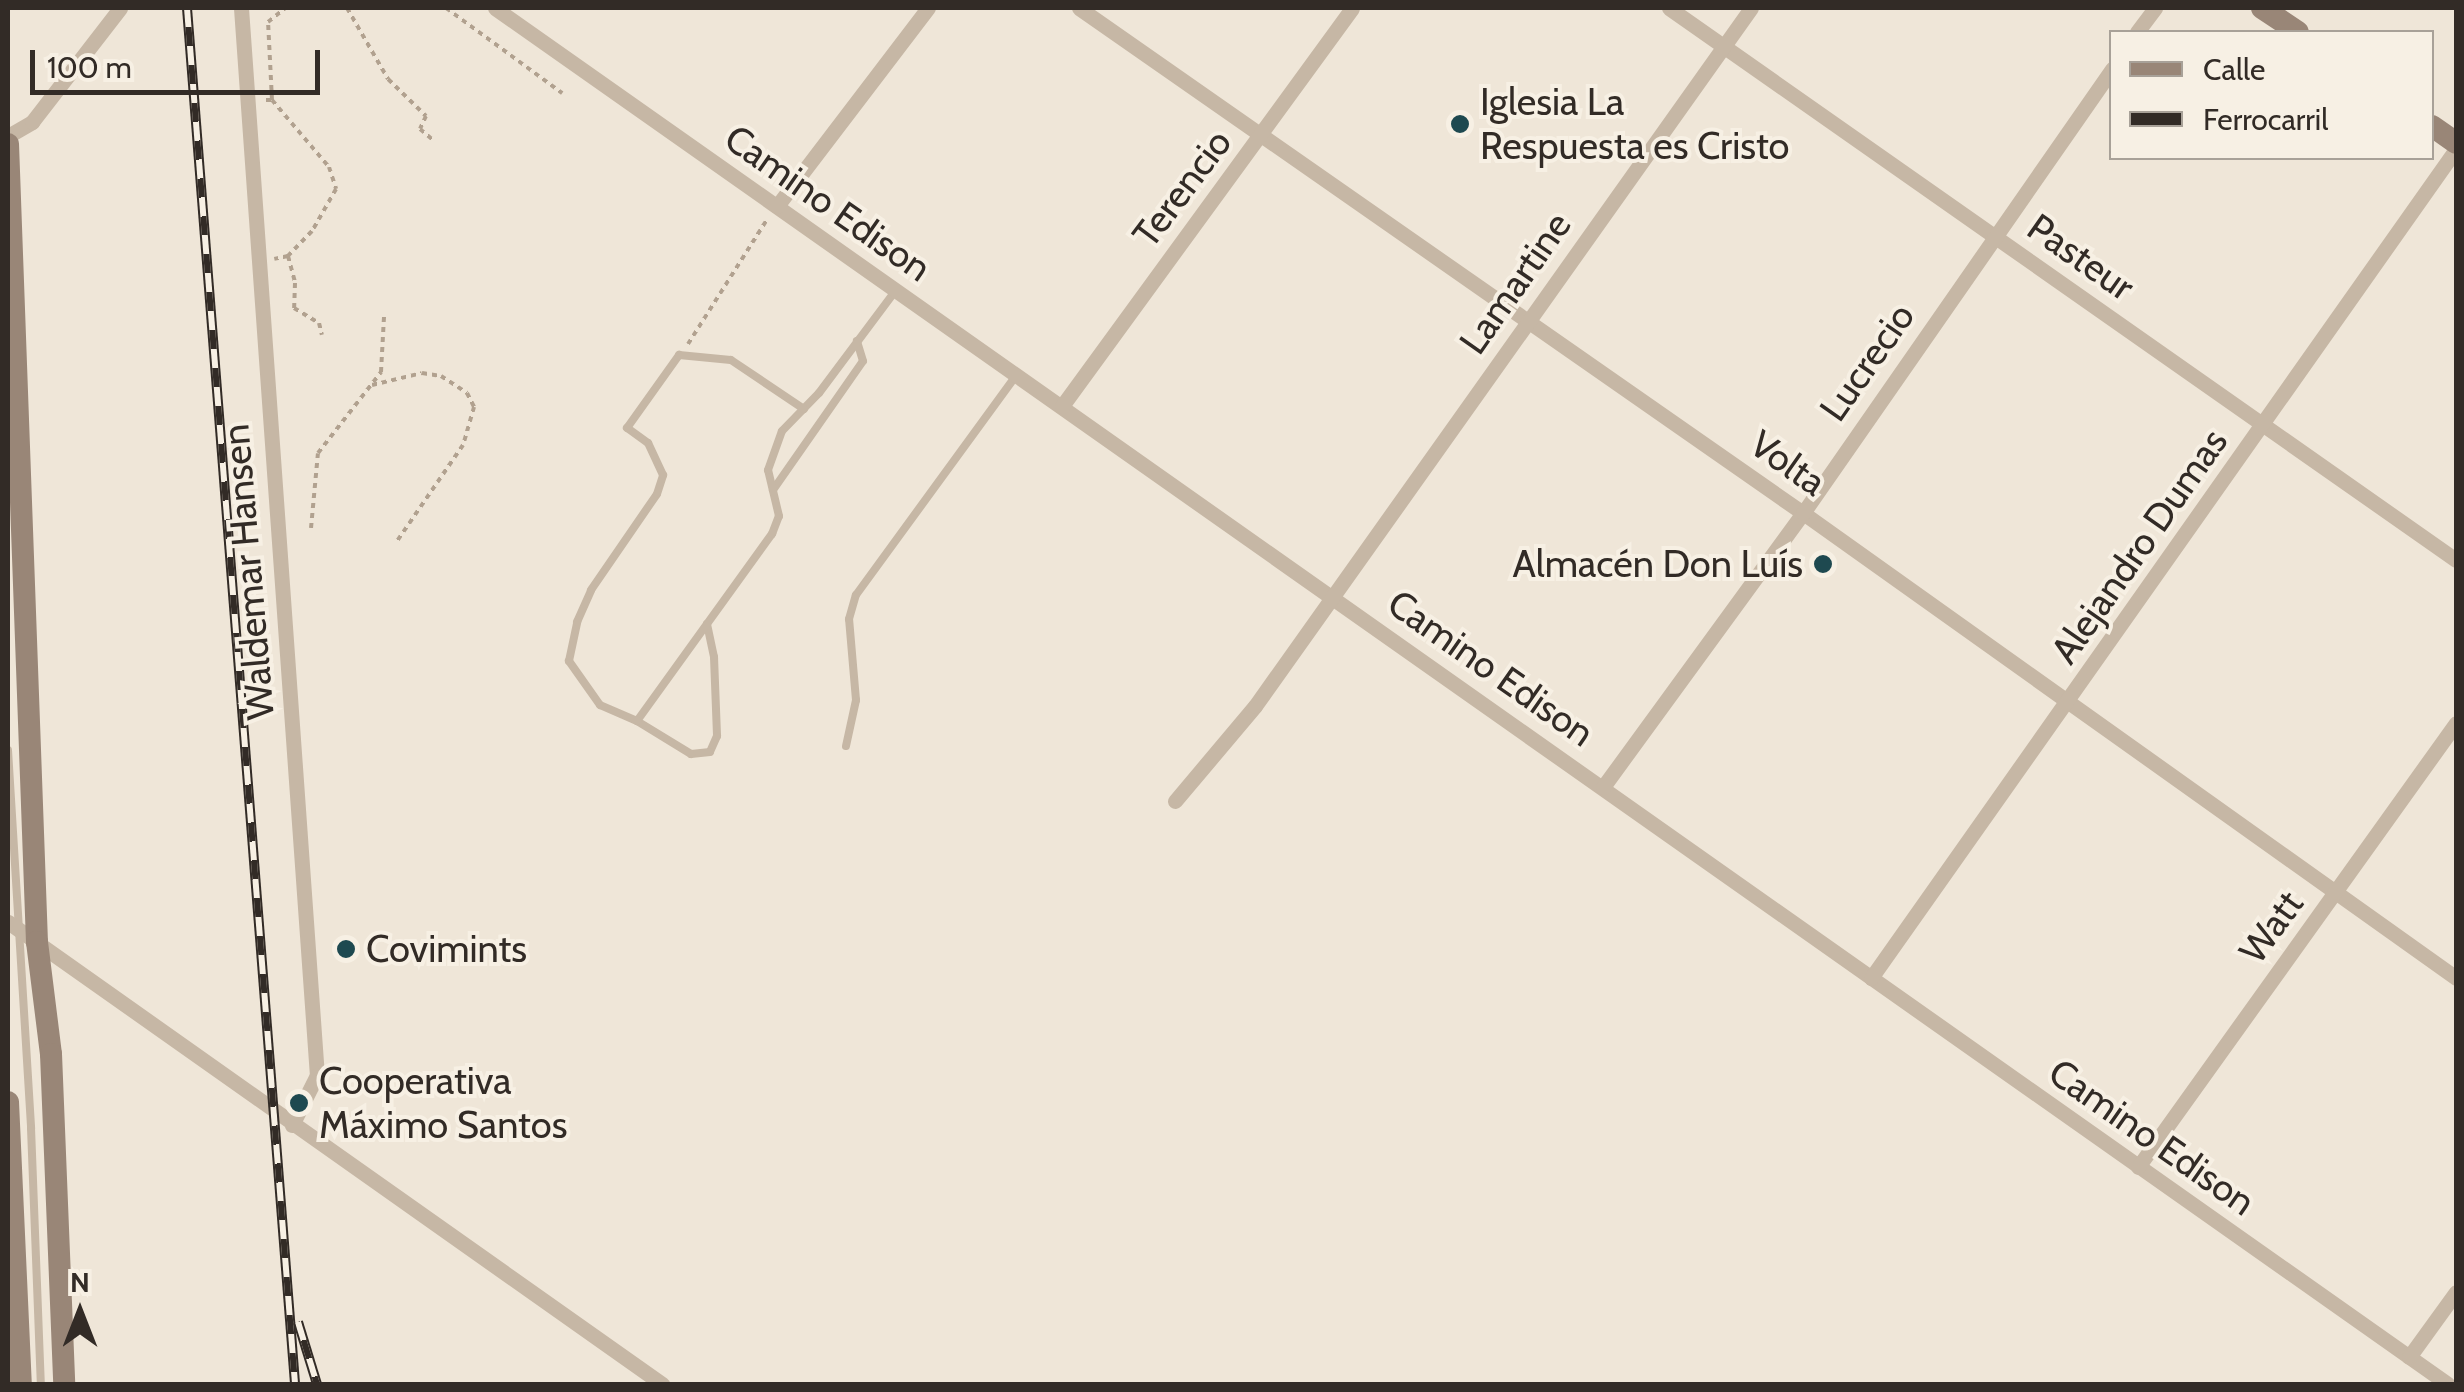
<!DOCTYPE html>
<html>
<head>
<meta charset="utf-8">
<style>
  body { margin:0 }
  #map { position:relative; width:2464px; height:1392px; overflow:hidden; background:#efe6d8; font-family:Cabin,sans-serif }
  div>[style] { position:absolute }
  .path>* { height:4px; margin-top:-2px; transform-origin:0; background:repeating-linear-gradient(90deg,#b1a18f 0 5px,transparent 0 10px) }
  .lane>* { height:8px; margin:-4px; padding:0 4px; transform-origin:4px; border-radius:4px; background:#c6b7a5 }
  .street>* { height:15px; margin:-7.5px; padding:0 7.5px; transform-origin:7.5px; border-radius:7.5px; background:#c6b7a5 }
  .secondary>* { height:22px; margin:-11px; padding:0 11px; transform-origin:11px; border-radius:11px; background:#998677 }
  .rail>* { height:10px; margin-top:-5px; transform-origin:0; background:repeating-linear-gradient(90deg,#f7f0e4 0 19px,#322b26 0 38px); box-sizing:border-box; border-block:2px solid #322b26 }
  .dots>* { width:28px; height:28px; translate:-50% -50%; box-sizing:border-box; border:5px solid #f7f0e4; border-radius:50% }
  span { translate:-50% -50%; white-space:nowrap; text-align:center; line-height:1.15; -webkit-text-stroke:8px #f7f0e4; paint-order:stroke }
  .poi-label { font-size:38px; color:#322b26 }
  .left { translate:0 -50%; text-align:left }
  .right { translate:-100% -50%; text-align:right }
  .street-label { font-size:38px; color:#322b26 }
  .frame { position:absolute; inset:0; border:10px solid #322b26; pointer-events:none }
  .legend { position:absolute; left:2109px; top:30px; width:325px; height:130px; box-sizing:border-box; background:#f7f0e4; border:2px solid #a8a198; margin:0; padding:12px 18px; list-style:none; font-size:30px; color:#322b26 }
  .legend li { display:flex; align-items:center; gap:20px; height:50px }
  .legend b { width:50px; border:2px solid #a8a198 }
  .north { position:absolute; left:30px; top:1262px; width:100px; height:100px; -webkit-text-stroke:8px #f7f0e4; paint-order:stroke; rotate:0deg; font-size:28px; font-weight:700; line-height:40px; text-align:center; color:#322b26 }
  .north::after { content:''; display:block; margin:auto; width:35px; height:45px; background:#322b26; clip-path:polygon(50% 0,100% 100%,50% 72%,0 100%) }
  .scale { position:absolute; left:30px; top:50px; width:290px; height:45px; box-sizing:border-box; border:5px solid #322b26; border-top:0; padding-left:12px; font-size:30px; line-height:35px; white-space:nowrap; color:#322b26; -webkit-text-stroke:8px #f7f0e4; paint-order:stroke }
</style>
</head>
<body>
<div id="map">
  <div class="path">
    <div style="left:347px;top:8px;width:82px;rotate:60deg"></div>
    <div style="left:388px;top:79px;width:53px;rotate:44.2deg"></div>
    <div style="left:426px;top:116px;width:14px;rotate:115deg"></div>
    <div style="left:420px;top:129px;width:17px;rotate:40deg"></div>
    <div style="left:446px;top:8px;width:144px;rotate:36.2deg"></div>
    <div style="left:266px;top:100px;width:6px"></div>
    <div style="left:272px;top:100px;width:88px;rotate:49.6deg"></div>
    <div style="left:329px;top:167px;width:23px;rotate:72deg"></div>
    <div style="left:336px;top:189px;width:48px;rotate:119.7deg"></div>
    <div style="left:312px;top:231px;width:35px;rotate:134deg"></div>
    <div style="left:288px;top:256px;width:14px;rotate:168deg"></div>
    <div style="left:272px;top:100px;width:78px;rotate:-92.9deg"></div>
    <div style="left:268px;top:22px;width:22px;rotate:-39deg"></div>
    <div style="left:288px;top:256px;width:28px;rotate:75deg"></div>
    <div style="left:295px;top:283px;width:25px;rotate:92deg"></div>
    <div style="left:294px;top:308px;width:29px;rotate:31deg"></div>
    <div style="left:319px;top:323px;width:12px;rotate:76deg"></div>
    <div style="left:688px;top:344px;width:146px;rotate:-57.6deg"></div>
    <div style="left:372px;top:385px;width:51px;rotate:-13.5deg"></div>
    <div style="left:422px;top:373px;width:19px;rotate:9deg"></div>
    <div style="left:441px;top:376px;width:31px;rotate:33deg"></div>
    <div style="left:467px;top:393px;width:16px;rotate:63deg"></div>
    <div style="left:474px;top:407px;width:40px;rotate:106deg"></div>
    <div style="left:463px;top:445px;width:116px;rotate:124.5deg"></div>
    <div style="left:311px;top:528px;width:75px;rotate:-84.7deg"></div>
    <div style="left:318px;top:453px;width:103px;rotate:-52.1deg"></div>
    <div style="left:381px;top:372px;width:56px;rotate:-86.9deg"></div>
  </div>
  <div class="lane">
    <div style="left:773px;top:490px;width:157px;rotate:-55.1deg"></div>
    <div style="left:863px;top:361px;width:21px;rotate:-107deg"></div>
    <div style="left:707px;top:624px;width:34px;rotate:78deg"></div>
    <div style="left:714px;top:657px;width:79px;rotate:87.8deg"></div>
    <div style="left:717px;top:736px;width:17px;rotate:114deg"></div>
    <div style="left:710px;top:752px;width:19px;rotate:174deg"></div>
    <div style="left:691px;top:754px;width:63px;rotate:-148.6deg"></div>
    <div style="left:637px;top:721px;width:231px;rotate:-54.2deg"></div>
    <div style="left:772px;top:534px;width:19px;rotate:-69deg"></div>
    <div style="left:779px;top:516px;width:47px;rotate:-103.4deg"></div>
    <div style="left:768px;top:470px;width:41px;rotate:-70.3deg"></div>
    <div style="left:782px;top:431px;width:53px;rotate:-45.8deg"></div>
    <div style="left:819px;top:393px;width:129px;rotate:-53.2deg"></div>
    <div style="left:637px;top:721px;width:40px;rotate:-156.6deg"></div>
    <div style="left:600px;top:705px;width:54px;rotate:-125.2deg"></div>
    <div style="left:569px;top:661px;width:40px;rotate:-78deg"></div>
    <div style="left:577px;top:622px;width:35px;rotate:-66deg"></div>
    <div style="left:591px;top:590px;width:116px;rotate:-55.5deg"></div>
    <div style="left:657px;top:494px;width:20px;rotate:-72deg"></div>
    <div style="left:663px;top:475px;width:35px;rotate:-115deg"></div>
    <div style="left:648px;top:443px;width:26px;rotate:-144deg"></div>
    <div style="left:627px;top:428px;width:90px;rotate:-54.5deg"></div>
    <div style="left:679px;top:355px;width:52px;rotate:5.5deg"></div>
    <div style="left:731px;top:360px;width:88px;rotate:33.9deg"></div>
    <div style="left:846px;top:746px;width:47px;rotate:-77.7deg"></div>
    <div style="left:856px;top:700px;width:81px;rotate:-94.9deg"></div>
    <div style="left:849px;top:619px;width:25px;rotate:-74deg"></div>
    <div style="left:856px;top:595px;width:273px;rotate:-53.9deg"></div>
    <div style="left:8px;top:750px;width:379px;rotate:86.5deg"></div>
    <div style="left:31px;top:1128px;width:256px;rotate:87.8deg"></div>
  </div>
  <div class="street">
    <div style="left:241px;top:8px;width:1070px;rotate:85.93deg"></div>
    <div style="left:317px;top:1075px;width:56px;rotate:116.6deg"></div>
    <div style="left:495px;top:8px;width:2389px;rotate:35.17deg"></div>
    <div style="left:1079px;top:8px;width:883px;rotate:34.9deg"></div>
    <div style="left:1803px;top:513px;width:802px;rotate:35.45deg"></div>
    <div style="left:1669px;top:8px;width:961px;rotate:35.05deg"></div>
    <div style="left:2137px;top:32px;width:30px;rotate:-53deg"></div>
    <div style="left:8px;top:136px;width:28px;rotate:-30deg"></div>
    <div style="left:32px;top:122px;width:144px;rotate:-52.3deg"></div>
    <div style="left:777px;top:206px;width:249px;rotate:-52.7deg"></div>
    <div style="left:1062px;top:406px;width:492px;rotate:-53.9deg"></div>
    <div style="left:1603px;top:787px;width:339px;rotate:-53.9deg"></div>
    <div style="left:1803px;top:513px;width:541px;rotate:-55.16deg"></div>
    <div style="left:1175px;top:801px;width:124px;rotate:-49.9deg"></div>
    <div style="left:1255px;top:706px;width:856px;rotate:-54.6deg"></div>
    <div style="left:8px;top:922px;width:801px;rotate:35.24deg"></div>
    <div style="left:1871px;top:978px;width:1015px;rotate:-54.79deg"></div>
    <div style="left:2138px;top:1167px;width:546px;rotate:-54.39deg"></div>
    <div style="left:2409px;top:1357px;width:80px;rotate:-54.1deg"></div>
  </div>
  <div class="secondary">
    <div style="left:2262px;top:8px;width:43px;rotate:33.7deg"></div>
    <div style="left:2432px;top:126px;width:29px;rotate:35deg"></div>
    <div style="left:8px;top:144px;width:799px;rotate:87.92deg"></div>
    <div style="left:37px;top:942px;width:113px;rotate:82.9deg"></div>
    <div style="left:51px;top:1054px;width:330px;rotate:87.7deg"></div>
    <div style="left:8px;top:1102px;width:282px;rotate:87.4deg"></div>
  </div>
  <div class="rail">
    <div style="left:187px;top:8px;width:1380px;rotate:85.51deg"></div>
    <div style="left:298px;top:1322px;width:65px;rotate:73deg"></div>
  </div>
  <div class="dots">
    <div style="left:1460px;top:124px;background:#1e4950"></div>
    <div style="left:1823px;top:564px;background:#1e4950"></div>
    <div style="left:346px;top:949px;background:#1e4950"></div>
    <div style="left:299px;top:1103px;background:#1e4950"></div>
  </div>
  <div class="poi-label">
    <span class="left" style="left:1480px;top:124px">Iglesia La<br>Respuesta es Cristo</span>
    <span class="right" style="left:1803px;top:564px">Almacén Don Luís</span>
    <span class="left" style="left:366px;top:949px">Covimints</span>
    <span class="left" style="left:319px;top:1103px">Cooperativa<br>Máximo Santos</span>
  </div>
  <div class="street-label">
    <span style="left:1182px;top:188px;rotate:-53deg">Terencio</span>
    <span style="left:828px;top:203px;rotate:35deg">Camino Edison</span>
    <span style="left:2081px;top:257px;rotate:35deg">Pasteur</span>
    <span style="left:1515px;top:283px;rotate:-55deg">Lamartine</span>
    <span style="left:1867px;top:362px;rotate:-55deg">Lucrecio</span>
    <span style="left:1788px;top:463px;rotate:35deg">Volta</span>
    <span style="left:2139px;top:546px;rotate:-55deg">Alejandro Dumas</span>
    <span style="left:248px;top:572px;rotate:-95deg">Waldemar Hansen</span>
    <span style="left:1491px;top:668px;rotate:35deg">Camino Edison</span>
    <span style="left:2271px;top:927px;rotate:-54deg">Watt</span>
    <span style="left:2152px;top:1137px;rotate:35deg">Camino Edison</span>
  </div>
  <div class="frame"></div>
  <ul class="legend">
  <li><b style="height:12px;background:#998677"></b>Calle</li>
  <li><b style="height:12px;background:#322b26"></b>Ferrocarril</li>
  </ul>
  <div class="north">N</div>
  <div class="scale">100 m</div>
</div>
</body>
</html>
